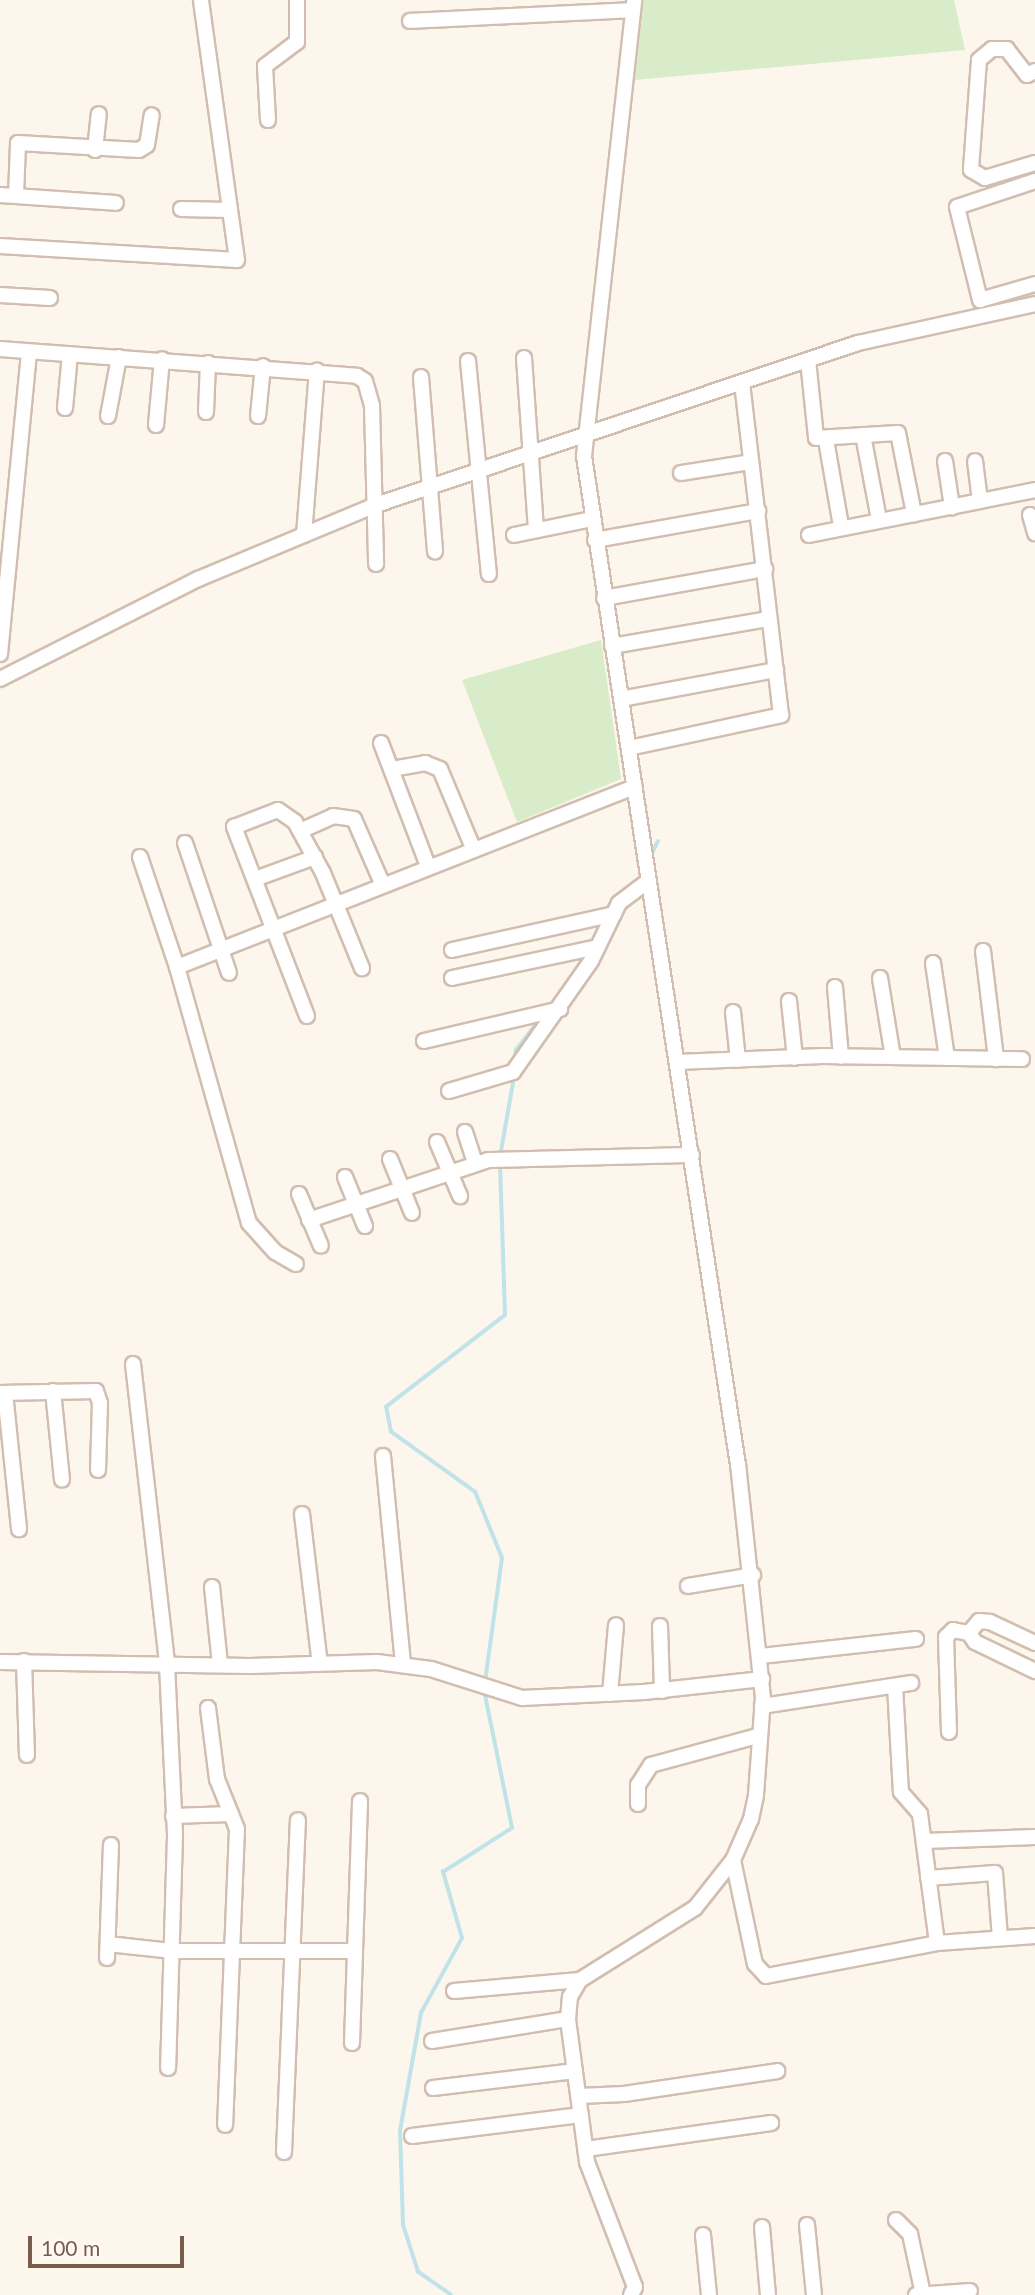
<!DOCTYPE html>
<html>
<head>
<meta charset="utf-8">
<style>
  body { margin:0 }
  #map { position:relative; width:1035px; height:2295px; overflow:hidden; background:#fdf6ec; font-family:Lato,sans-serif }
  div>[style] { position:absolute }
  .green>* { inset:0; background:#d8ecc9 }
  .stream>* { height:3.5px; margin:-1.75px; padding:0 1.75px; transform-origin:1.75px; border-radius:1.75px; background:#bfe3e8 }
  .roads { filter:drop-shadow(2px 0 #d1beb0) drop-shadow(-2px 0 #d1beb0) drop-shadow(0 2px #d1beb0) drop-shadow(0 -2px #d1beb0) }
  .minor>* { height:14px; margin:-7px; padding:0 7px; transform-origin:7px; border-radius:7px; background:#fff }
  span { translate:-50% -50%; white-space:nowrap; text-align:center; line-height:1.15; -webkit-text-stroke:7px #fffaf3; paint-order:stroke }
  .scale { position:absolute; left:28px; top:2236px; width:156px; height:32px; box-sizing:border-box; border:4px solid #7a5c4d; border-top:0; padding-left:9px; font-size:21px; line-height:24px; white-space:nowrap; color:#7a5c4d; -webkit-text-stroke:5px #fffaf3; paint-order:stroke }
</style>
</head>
<body>
<div id="map">
  <div class="green">
    <div style="clip-path:polygon(644px 0,954px 0,965px 50px,635px 80px)"></div>
    <div style="clip-path:polygon(601px 640px,621px 779px,517px 822px,462px 680px)"></div>
  </div>
  <div class="stream">
    <div style="left:652px;top:853px;width:13px;rotate:-63deg"></div>
    <div style="left:515px;top:1058px;width:8px;rotate:-83deg"></div>
    <div style="left:516px;top:1050px;width:37px;rotate:-52deg"></div>
    <div style="left:501px;top:1151px;width:69px;rotate:-80deg"></div>
    <div style="left:485px;top:1682px;width:125px;rotate:-82.2deg"></div>
    <div style="left:502px;top:1558px;width:71px;rotate:-112.2deg"></div>
    <div style="left:475px;top:1492px;width:103px;rotate:-144.5deg"></div>
    <div style="left:391px;top:1432px;width:25px;rotate:-101deg"></div>
    <div style="left:386px;top:1407px;width:150px;rotate:-37.7deg"></div>
    <div style="left:505px;top:1315px;width:153px;rotate:-91.9deg"></div>
    <div style="left:451px;top:2295px;width:40px;rotate:-145.1deg"></div>
    <div style="left:418px;top:2272px;width:49px;rotate:-107.7deg"></div>
    <div style="left:403px;top:2225px;width:94px;rotate:-91.8deg"></div>
    <div style="left:400px;top:2131px;width:120px;rotate:-79.9deg"></div>
    <div style="left:421px;top:2013px;width:85px;rotate:-61.3deg"></div>
    <div style="left:462px;top:1938px;width:69px;rotate:-106.1deg"></div>
    <div style="left:443px;top:1872px;width:82px;rotate:-32.5deg"></div>
    <div style="left:512px;top:1828px;width:141px;rotate:-101.5deg"></div>
  </div>
  <div class="roads">
    <div class="minor">
      <div style="left:410px;top:21px;width:223px;rotate:-2.8deg"></div>
      <div style="left:1035px;top:71px;width:9px;rotate:153deg"></div>
      <div style="left:1027px;top:75px;width:33px;rotate:-128deg"></div>
      <div style="left:1007px;top:49px;width:15px;rotate:180deg"></div>
      <div style="left:992px;top:49px;width:17px;rotate:140deg"></div>
      <div style="left:979px;top:60px;width:110px;rotate:94.2deg"></div>
      <div style="left:971px;top:170px;width:16px;rotate:30deg"></div>
      <div style="left:985px;top:178px;width:52px;rotate:-16.7deg"></div>
      <div style="left:268px;top:120px;width:54px;rotate:-93.2deg"></div>
      <div style="left:265px;top:66px;width:40px;rotate:-37deg"></div>
      <div style="left:297px;top:42px;width:42px;rotate:-90deg"></div>
      <div style="left:95px;top:150px;width:36px;rotate:-84deg"></div>
      <div style="left:1035px;top:181px;width:82px;rotate:161.6deg"></div>
      <div style="left:957px;top:207px;width:96px;rotate:76.1deg"></div>
      <div style="left:980px;top:300px;width:57px;rotate:-16.2deg"></div>
      <div style="left:0;top:195px;width:116px;rotate:3.9deg"></div>
      <div style="left:16px;top:196px;width:53px;rotate:-87.8deg"></div>
      <div style="left:18px;top:143px;width:121px;rotate:3.3deg"></div>
      <div style="left:139px;top:150px;width:9px;rotate:-32deg"></div>
      <div style="left:147px;top:145px;width:30px;rotate:-81deg"></div>
      <div style="left:181px;top:209px;width:49px;rotate:1.2deg"></div>
      <div style="left:0;top:246px;width:237px;rotate:3.4deg"></div>
      <div style="left:237px;top:260px;width:262px;rotate:-97.9deg"></div>
      <div style="left:0;top:295px;width:50px;rotate:3.4deg"></div>
      <div style="left:0;top:349px;width:358px;rotate:4.3deg"></div>
      <div style="left:357px;top:376px;width:9px;rotate:32deg"></div>
      <div style="left:365px;top:381px;width:26px;rotate:74deg"></div>
      <div style="left:372px;top:406px;width:158px;rotate:88.5deg"></div>
      <div style="left:524px;top:358px;width:172px;rotate:86deg"></div>
      <div style="left:808px;top:360px;width:78px;rotate:84.1deg"></div>
      <div style="left:816px;top:438px;width:82px;rotate:-3.5deg"></div>
      <div style="left:898px;top:433px;width:83px;rotate:78.8deg"></div>
      <div style="left:468px;top:361px;width:214px;rotate:84.4deg"></div>
      <div style="left:421px;top:377px;width:175px;rotate:85.4deg"></div>
      <div style="left:65px;top:408px;width:54px;rotate:-84.7deg"></div>
      <div style="left:206px;top:412px;width:49px;rotate:-87.7deg"></div>
      <div style="left:108px;top:416px;width:60px;rotate:-79.4deg"></div>
      <div style="left:258px;top:416px;width:50px;rotate:-84.3deg"></div>
      <div style="left:156px;top:425px;width:66px;rotate:-84.8deg"></div>
      <div style="left:863px;top:435px;width:86px;rotate:79.3deg"></div>
      <div style="left:826px;top:440px;width:87px;rotate:80.1deg"></div>
      <div style="left:945px;top:461px;width:47px;rotate:81.3deg"></div>
      <div style="left:681px;top:473px;width:71px;rotate:-8.9deg"></div>
      <div style="left:980px;top:501px;width:56px;rotate:-11.3deg"></div>
      <div style="left:1030px;top:515px;width:19px;rotate:74deg"></div>
      <div style="left:304px;top:535px;width:165px;rotate:-85.5deg"></div>
      <div style="left:514px;top:535px;width:80px;rotate:-11.6deg"></div>
      <div style="left:809px;top:535px;width:174px;rotate:-11.2deg"></div>
      <div style="left:980px;top:501px;width:40px;rotate:-97.1deg"></div>
      <div style="left:595px;top:540px;width:166px;rotate:-10.1deg"></div>
      <div style="left:604px;top:598px;width:164px;rotate:-10.2deg"></div>
      <div style="left:612px;top:646px;width:159px;rotate:-9.8deg"></div>
      <div style="left:0;top:654px;width:303px;rotate:-84.5deg"></div>
      <div style="left:0;top:679px;width:222px;rotate:-26.8deg"></div>
      <div style="left:198px;top:579px;width:190px;rotate:-22.6deg"></div>
      <div style="left:373px;top:506px;width:512px;rotate:-18.58deg"></div>
      <div style="left:858px;top:343px;width:181px;rotate:-12.4deg"></div>
      <div style="left:621px;top:699px;width:158px;rotate:-10.6deg"></div>
      <div style="left:381px;top:743px;width:132px;rotate:69.1deg"></div>
      <div style="left:629px;top:748px;width:156px;rotate:-12.2deg"></div>
      <div style="left:781px;top:715px;width:332px;rotate:-96.7deg"></div>
      <div style="left:392px;top:769px;width:34px;rotate:-10deg"></div>
      <div style="left:425px;top:763px;width:16px;rotate:22deg"></div>
      <div style="left:440px;top:769px;width:86px;rotate:67.3deg"></div>
      <div style="left:300px;top:831px;width:36px;rotate:-24deg"></div>
      <div style="left:333px;top:816px;width:21px;rotate:8deg"></div>
      <div style="left:354px;top:819px;width:70px;rotate:66.4deg"></div>
      <div style="left:185px;top:843px;width:137px;rotate:71.3deg"></div>
      <div style="left:140px;top:857px;width:116px;rotate:71.4deg"></div>
      <div style="left:177px;top:967px;width:266px;rotate:74.3deg"></div>
      <div style="left:249px;top:1223px;width:39px;rotate:48deg"></div>
      <div style="left:275px;top:1252px;width:24px;rotate:30deg"></div>
      <div style="left:255px;top:879px;width:64px;rotate:-20.1deg"></div>
      <div style="left:452px;top:950px;width:166px;rotate:-12.5deg"></div>
      <div style="left:983px;top:951px;width:109px;rotate:83.1deg"></div>
      <div style="left:933px;top:963px;width:96px;rotate:81.6deg"></div>
      <div style="left:177px;top:967px;width:492px;rotate:-21.5deg"></div>
      <div style="left:452px;top:978px;width:149px;rotate:-12deg"></div>
      <div style="left:880px;top:978px;width:80px;rotate:80.7deg"></div>
      <div style="left:835px;top:987px;width:70px;rotate:85.1deg"></div>
      <div style="left:789px;top:1001px;width:57px;rotate:84deg"></div>
      <div style="left:733px;top:1012px;width:48px;rotate:84.1deg"></div>
      <div style="left:307px;top:1016px;width:203px;rotate:-111.1deg"></div>
      <div style="left:234px;top:827px;width:47px;rotate:-21.1deg"></div>
      <div style="left:278px;top:810px;width:21px;rotate:35deg"></div>
      <div style="left:295px;top:822px;width:58px;rotate:61.2deg"></div>
      <div style="left:323px;top:873px;width:103px;rotate:67.7deg"></div>
      <div style="left:424px;top:1041px;width:140px;rotate:-13.2deg"></div>
      <div style="left:677px;top:1062px;width:146px;rotate:-2.4deg"></div>
      <div style="left:823px;top:1056px;width:199px;rotate:0.9deg"></div>
      <div style="left:449px;top:1091px;width:67px;rotate:-16.5deg"></div>
      <div style="left:513px;top:1072px;width:136px;rotate:-54.9deg"></div>
      <div style="left:591px;top:961px;width:64px;rotate:-64.2deg"></div>
      <div style="left:619px;top:903px;width:36px;rotate:-37deg"></div>
      <div style="left:465px;top:1132px;width:32px;rotate:72deg"></div>
      <div style="left:437px;top:1142px;width:59px;rotate:66.9deg"></div>
      <div style="left:390px;top:1159px;width:58px;rotate:67.8deg"></div>
      <div style="left:345px;top:1177px;width:53px;rotate:67.8deg"></div>
      <div style="left:299px;top:1194px;width:56px;rotate:67.1deg"></div>
      <div style="left:309px;top:1220px;width:189px;rotate:-18.5deg"></div>
      <div style="left:488px;top:1160px;width:204px;rotate:-1.4deg"></div>
      <div style="left:133px;top:1364px;width:302px;rotate:83.5deg"></div>
      <div style="left:167px;top:1664px;width:172px;rotate:87.3deg"></div>
      <div style="left:175px;top:1836px;width:232px;rotate:91.7deg"></div>
      <div style="left:53px;top:1391px;width:89px;rotate:84.2deg"></div>
      <div style="left:0;top:1393px;width:96px;rotate:-1.2deg"></div>
      <div style="left:96px;top:1391px;width:13px;rotate:72deg"></div>
      <div style="left:100px;top:1403px;width:67px;rotate:91.7deg"></div>
      <div style="left:5px;top:1393px;width:137px;rotate:84.1deg"></div>
      <div style="left:383px;top:1456px;width:210px;rotate:84.5deg"></div>
      <div style="left:302px;top:1514px;width:151px;rotate:83.2deg"></div>
      <div style="left:688px;top:1586px;width:66px;rotate:-9.6deg"></div>
      <div style="left:212px;top:1587px;width:78px;rotate:84.1deg"></div>
      <div style="left:660px;top:1626px;width:65px;rotate:88.2deg"></div>
      <div style="left:1035px;top:1643px;width:50px;rotate:-155deg"></div>
      <div style="left:990px;top:1622px;width:11px;rotate:-175deg"></div>
      <div style="left:979px;top:1621px;width:16px;rotate:130deg"></div>
      <div style="left:969px;top:1633px;width:11px;rotate:56deg"></div>
      <div style="left:975px;top:1642px;width:67px;rotate:25.8deg"></div>
      <div style="left:761px;top:1656px;width:156px;rotate:-6.3deg"></div>
      <div style="left:24px;top:1661px;width:94px;rotate:88.2deg"></div>
      <div style="left:0;top:1662px;width:250px;rotate:0.9deg"></div>
      <div style="left:250px;top:1666px;width:127px;rotate:-1.8deg"></div>
      <div style="left:377px;top:1662px;width:54px;rotate:7.4deg"></div>
      <div style="left:431px;top:1669px;width:96px;rotate:17.7deg"></div>
      <div style="left:522px;top:1698px;width:122px;rotate:-2.8deg"></div>
      <div style="left:644px;top:1692px;width:119px;rotate:-6.3deg"></div>
      <div style="left:895px;top:1686px;width:106px;rotate:86.8deg"></div>
      <div style="left:901px;top:1792px;width:29px;rotate:49deg"></div>
      <div style="left:920px;top:1814px;width:130px;rotate:82.5deg"></div>
      <div style="left:610px;top:1694px;width:69px;rotate:-85deg"></div>
      <div style="left:762px;top:1706px;width:151px;rotate:-8.8deg"></div>
      <div style="left:208px;top:1708px;width:72px;rotate:82.8deg"></div>
      <div style="left:217px;top:1779px;width:54px;rotate:68.2deg"></div>
      <div style="left:237px;top:1829px;width:296px;rotate:92.3deg"></div>
      <div style="left:949px;top:1732px;width:95px;rotate:-91.8deg"></div>
      <div style="left:946px;top:1637px;width:10px;rotate:-45deg"></div>
      <div style="left:953px;top:1630px;width:16px;rotate:11deg"></div>
      <div style="left:638px;top:1804px;width:19px;rotate:-90deg"></div>
      <div style="left:638px;top:1785px;width:24px;rotate:-57deg"></div>
      <div style="left:651px;top:1765px;width:111px;rotate:-15.2deg"></div>
      <div style="left:173px;top:1816px;width:58px;rotate:-2deg"></div>
      <div style="left:924px;top:1841px;width:111px;rotate:-2.1deg"></div>
      <div style="left:733px;top:1860px;width:106px;rotate:78.1deg"></div>
      <div style="left:755px;top:1964px;width:16px;rotate:47deg"></div>
      <div style="left:766px;top:1976px;width:174px;rotate:-10.9deg"></div>
      <div style="left:937px;top:1943px;width:98px;rotate:-4.1deg"></div>
      <div style="left:928px;top:1878px;width:67px;rotate:-4.3deg"></div>
      <div style="left:995px;top:1873px;width:65px;rotate:85.6deg"></div>
      <div style="left:108px;top:1944px;width:63px;rotate:6.3deg"></div>
      <div style="left:171px;top:1951px;width:184px"></div>
      <div style="left:107px;top:1958px;width:113px;rotate:-88deg"></div>
      <div style="left:454px;top:1991px;width:126px;rotate:-5deg"></div>
      <div style="left:432px;top:2041px;width:138px;rotate:-9.2deg"></div>
      <div style="left:352px;top:2043px;width:242px;rotate:-88.1deg"></div>
      <div style="left:433px;top:2088px;width:143px;rotate:-6.8deg"></div>
      <div style="left:579px;top:2096px;width:45px;rotate:-2.5deg"></div>
      <div style="left:624px;top:2094px;width:155px;rotate:-8.5deg"></div>
      <div style="left:412px;top:2136px;width:170px;rotate:-7.1deg"></div>
      <div style="left:586px;top:2149px;width:187px;rotate:-8deg"></div>
      <div style="left:284px;top:2152px;width:332px;rotate:-87.6deg"></div>
      <div style="left:896px;top:2220px;width:20px;rotate:45deg"></div>
      <div style="left:910px;top:2234px;width:61px;rotate:77.8deg"></div>
      <div style="left:807px;top:2225px;width:70px;rotate:84.3deg"></div>
      <div style="left:762px;top:2227px;width:68px;rotate:85deg"></div>
      <div style="left:703px;top:2235px;width:60px;rotate:84.3deg"></div>
      <div style="left:631px;top:2295px;width:9px;rotate:-63deg"></div>
      <div style="left:635px;top:2287px;width:134px;rotate:-111deg"></div>
      <div style="left:587px;top:2162px;width:144px;rotate:-97.6deg"></div>
      <div style="left:568px;top:2019px;width:22px;rotate:-85deg"></div>
      <div style="left:570px;top:1997px;width:20px;rotate:-60deg"></div>
      <div style="left:580px;top:1980px;width:136px;rotate:-32.1deg"></div>
      <div style="left:695px;top:1908px;width:61px;rotate:-51.6deg"></div>
      <div style="left:733px;top:1860px;width:45px;rotate:-66.3deg"></div>
      <div style="left:751px;top:1819px;width:25px;rotate:-78deg"></div>
      <div style="left:756px;top:1795px;width:97px;rotate:-85.9deg"></div>
      <div style="left:763px;top:1698px;width:234px;rotate:-96.1deg"></div>
      <div style="left:738px;top:1465px;width:1021px;rotate:-98.68deg"></div>
      <div style="left:584px;top:456px;width:459px;rotate:-83.7deg"></div>
      <div style="left:916px;top:2295px;width:54px;rotate:-4.2deg"></div>
    </div>
  </div>
  <div class="scale">100 m</div>
</div>
</body>
</html>
